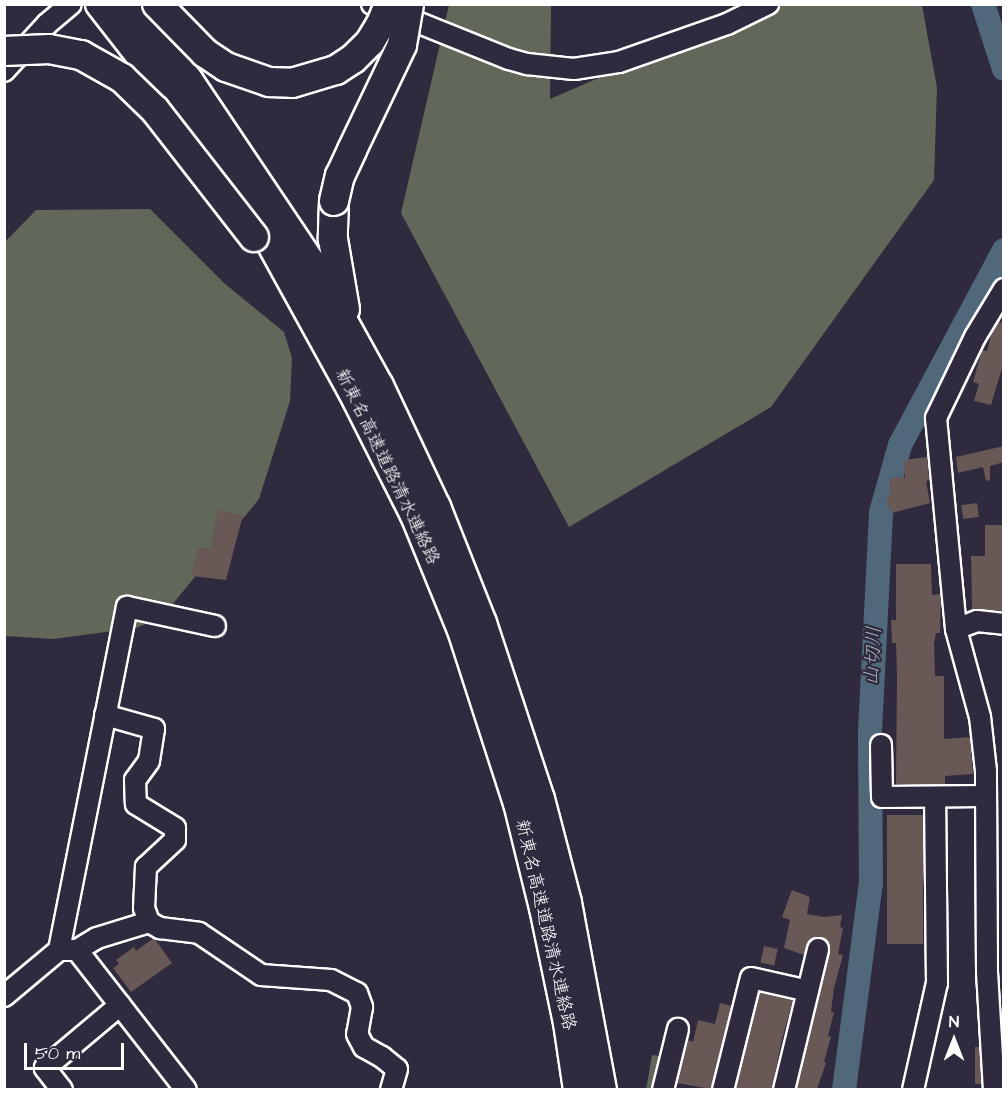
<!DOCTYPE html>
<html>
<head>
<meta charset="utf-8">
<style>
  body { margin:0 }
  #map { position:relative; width:1008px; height:1094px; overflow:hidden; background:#2f2a3d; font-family:"Architects Daughter","Klee One",sans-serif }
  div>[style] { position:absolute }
  .green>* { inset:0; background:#61685a }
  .river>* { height:24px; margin:-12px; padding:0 12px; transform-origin:12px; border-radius:12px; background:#50687a }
  .building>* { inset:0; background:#685856; transform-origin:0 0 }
  .roads { filter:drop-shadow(2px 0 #fff) drop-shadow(-2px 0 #fff) drop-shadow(0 2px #fff) drop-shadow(0 -2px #fff) }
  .minor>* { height:20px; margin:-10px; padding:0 10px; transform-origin:10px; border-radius:10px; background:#2f2a3d }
  .highway>* { height:28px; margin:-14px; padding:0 14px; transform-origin:14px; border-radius:14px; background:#2f2a3d }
  .bridges { filter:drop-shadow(2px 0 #fff) drop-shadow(-2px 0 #fff) drop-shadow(0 2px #fff) drop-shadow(0 -2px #fff) }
  .highway-bridge>* { height:28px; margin:-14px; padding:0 14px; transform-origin:14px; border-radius:14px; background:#2f2a3d }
  span { translate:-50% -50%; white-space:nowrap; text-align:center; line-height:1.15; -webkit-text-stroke:4.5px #2f2a3d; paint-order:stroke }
  .street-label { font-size:18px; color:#fff }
  .water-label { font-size:20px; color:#a8b4bc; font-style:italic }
  .frame { position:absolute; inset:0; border:6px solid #fff; pointer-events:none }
  .north { position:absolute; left:924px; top:1010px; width:60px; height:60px; -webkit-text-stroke:4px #2f2a3d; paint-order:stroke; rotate:0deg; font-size:16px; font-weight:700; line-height:24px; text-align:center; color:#fff }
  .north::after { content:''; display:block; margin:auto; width:21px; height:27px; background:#fff; clip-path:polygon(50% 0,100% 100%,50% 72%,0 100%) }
  .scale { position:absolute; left:24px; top:1043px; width:100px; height:27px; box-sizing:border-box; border:3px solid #fff; border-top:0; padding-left:8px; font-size:18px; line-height:21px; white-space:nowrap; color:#fff; -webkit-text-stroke:4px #2f2a3d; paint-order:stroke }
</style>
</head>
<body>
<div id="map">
  <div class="green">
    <div style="clip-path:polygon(449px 5px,551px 5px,550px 99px,767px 5px,922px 5px,937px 88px,934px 180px,771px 407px,569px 527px,401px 213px)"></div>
    <div style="clip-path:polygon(150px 209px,224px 283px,284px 332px,292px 358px,290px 401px,259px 499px,162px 617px,136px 628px,53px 639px,5px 636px,4px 243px,36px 210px)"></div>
    <div style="clip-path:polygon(652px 1055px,666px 1057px,656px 1089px,646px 1090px)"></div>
  </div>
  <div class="river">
    <div style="left:983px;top:4px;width:68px;rotate:72.1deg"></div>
    <div style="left:844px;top:1090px;width:209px;rotate:-82.6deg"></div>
    <div style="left:871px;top:883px;width:152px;rotate:-90.4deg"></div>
    <div style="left:870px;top:731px;width:219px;rotate:-87.1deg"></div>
    <div style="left:881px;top:512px;width:70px;rotate:-74.2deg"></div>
    <div style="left:900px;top:445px;width:221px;rotate:-61.9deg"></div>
  </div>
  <div class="building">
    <div style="clip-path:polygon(998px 322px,1004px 323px,1004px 361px,991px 405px,974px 401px,979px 384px,973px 382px,982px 350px,987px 351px,992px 332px)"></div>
    <div style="clip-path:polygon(1004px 446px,1004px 462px,990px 466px,990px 480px,986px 481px,983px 467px,958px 473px,956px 457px)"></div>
    <div style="clip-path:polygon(927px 457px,929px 480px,926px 481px,930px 503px,892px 513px,891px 508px,888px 509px,887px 496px,891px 495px,889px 484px,892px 478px,905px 477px,903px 460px)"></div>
    <div style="left:977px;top:503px;width:14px;height:16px;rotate:82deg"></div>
    <div style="clip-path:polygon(218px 510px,243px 515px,226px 580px,192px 576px,198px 547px,210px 549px)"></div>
    <div style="clip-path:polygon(985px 525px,1004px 525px,1004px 611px,972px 610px,971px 556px,985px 556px)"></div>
    <div style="clip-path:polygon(896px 564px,931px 564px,932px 595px,941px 594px,940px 633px,936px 633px,934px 643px,935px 676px,944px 676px,944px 739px,970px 737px,973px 774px,945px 776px,945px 784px,896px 784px,897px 676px,896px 643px,892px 643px,891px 620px,896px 620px)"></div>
    <div style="left:887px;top:815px;width:36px;height:129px"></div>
    <div style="clip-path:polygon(792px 890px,810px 897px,807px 914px,824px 917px,842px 915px,840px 927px,843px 928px,838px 954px,843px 955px,834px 988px,831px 1012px,834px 1012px,828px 1036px,831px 1037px,824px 1062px,826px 1063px,817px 1089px,796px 1089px,830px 946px,826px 940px,815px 937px,809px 941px,804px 955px,784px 948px,790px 920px,782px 917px)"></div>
    <div style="clip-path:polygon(154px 938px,172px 963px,131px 992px,113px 968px,119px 964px,116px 960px,134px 947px,136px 951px)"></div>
    <div style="left:764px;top:946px;width:14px;height:17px;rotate:12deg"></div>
    <div style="clip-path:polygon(760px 992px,793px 1000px,782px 1039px,772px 1089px,735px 1089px)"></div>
    <div style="clip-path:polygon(720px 1003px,732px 1006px,711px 1089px,677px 1083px,688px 1040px,693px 1042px,698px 1020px,715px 1024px)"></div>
    <div style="clip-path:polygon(975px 1047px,979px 1047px,982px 1084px,975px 1084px)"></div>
  </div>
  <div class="roads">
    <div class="minor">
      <div style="left:372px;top:4px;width:148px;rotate:21.9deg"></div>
      <div style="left:509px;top:59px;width:19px;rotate:16deg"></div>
      <div style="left:527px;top:64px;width:47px;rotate:6.1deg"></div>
      <div style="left:574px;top:69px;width:46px;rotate:-8.8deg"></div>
      <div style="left:619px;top:62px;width:114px;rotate:-19.4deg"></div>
      <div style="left:727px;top:24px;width:46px;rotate:-26deg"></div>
      <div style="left:4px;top:71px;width:64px;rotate:-47.5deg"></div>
      <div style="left:47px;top:24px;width:31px;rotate:-40deg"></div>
      <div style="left:956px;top:629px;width:22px;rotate:-21deg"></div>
      <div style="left:977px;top:621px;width:27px;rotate:6deg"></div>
      <div style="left:105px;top:715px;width:51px;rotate:15.9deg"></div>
      <div style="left:154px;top:729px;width:32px;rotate:99deg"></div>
      <div style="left:149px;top:761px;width:24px;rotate:126deg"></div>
      <div style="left:135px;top:780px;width:24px;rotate:88deg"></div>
      <div style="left:136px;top:804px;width:46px;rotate:31.6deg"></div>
      <div style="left:175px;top:828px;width:12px;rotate:90deg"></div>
      <div style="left:175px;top:840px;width:40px;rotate:137deg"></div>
      <div style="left:146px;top:867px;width:41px;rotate:92.8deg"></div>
      <div style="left:144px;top:908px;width:15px;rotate:70deg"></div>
      <div style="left:149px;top:922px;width:13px;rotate:29deg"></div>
      <div style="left:160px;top:928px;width:39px;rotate:7deg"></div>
      <div style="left:199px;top:933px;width:75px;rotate:34.1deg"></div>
      <div style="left:261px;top:975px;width:70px;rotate:4.1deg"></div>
      <div style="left:331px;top:980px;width:29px;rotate:27deg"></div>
      <div style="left:357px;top:993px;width:15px;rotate:70deg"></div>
      <div style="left:362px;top:1007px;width:27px;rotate:100deg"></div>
      <div style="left:357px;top:1034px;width:15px;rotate:62deg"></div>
      <div style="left:364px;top:1047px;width:21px;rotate:29deg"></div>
      <div style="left:382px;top:1057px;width:19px;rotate:39deg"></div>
      <div style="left:397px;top:1069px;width:22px;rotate:106deg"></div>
      <div style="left:881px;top:745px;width:52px;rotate:88.9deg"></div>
      <div style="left:882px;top:797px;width:104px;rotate:-0.6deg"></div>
      <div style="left:59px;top:950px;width:18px"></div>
      <div style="left:77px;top:950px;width:177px;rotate:52.1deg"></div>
      <div style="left:77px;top:950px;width:23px;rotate:-31deg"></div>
      <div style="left:97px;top:938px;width:54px;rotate:-17.1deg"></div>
      <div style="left:4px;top:996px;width:72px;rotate:-39.9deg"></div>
      <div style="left:59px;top:950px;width:350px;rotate:-78.8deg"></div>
      <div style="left:127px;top:607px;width:90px;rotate:12.2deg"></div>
      <div style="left:62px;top:1090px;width:28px;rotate:-128deg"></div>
      <div style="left:45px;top:1068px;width:98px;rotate:-40deg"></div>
      <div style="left:663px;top:1090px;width:63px;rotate:-76.2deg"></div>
      <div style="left:723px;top:1090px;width:115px;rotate:-76deg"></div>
      <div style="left:751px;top:978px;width:58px;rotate:12.8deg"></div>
      <div style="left:784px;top:1090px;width:145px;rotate:-76.4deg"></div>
      <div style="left:913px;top:1090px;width:110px;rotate:-77.4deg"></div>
      <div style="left:937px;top:983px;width:186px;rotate:-90.6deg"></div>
      <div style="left:994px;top:1090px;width:119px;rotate:-93.4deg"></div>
      <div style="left:987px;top:971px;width:200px;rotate:-90.3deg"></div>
      <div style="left:986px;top:771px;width:54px;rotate:-96.3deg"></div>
      <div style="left:980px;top:717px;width:91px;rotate:-105.3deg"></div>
      <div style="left:956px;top:629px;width:212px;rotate:-95.4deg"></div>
      <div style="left:936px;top:418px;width:90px;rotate:-64.3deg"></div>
      <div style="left:975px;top:337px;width:56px;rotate:-58.9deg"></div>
    </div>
    <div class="highway">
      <div style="left:100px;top:4px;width:115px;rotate:52deg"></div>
      <div style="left:171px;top:95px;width:166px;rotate:55.5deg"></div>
      <div style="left:265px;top:232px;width:180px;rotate:61.2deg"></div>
      <div style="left:352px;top:390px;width:140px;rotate:63.3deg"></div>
      <div style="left:415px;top:515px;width:124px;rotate:67.8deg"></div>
      <div style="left:462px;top:630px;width:182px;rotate:72.1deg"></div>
      <div style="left:518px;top:803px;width:108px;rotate:76.1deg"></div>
      <div style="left:544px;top:908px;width:117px;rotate:78.2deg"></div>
      <div style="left:568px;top:1023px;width:68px;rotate:81.5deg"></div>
      <div style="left:129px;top:4px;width:96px;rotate:52.2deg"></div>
      <div style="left:188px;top:80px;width:220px;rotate:56.1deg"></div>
      <div style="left:311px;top:263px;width:141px;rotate:61.1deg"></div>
      <div style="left:379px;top:386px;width:134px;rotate:64.8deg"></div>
      <div style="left:436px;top:507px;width:125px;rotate:68.4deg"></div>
      <div style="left:482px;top:623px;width:185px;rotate:71.8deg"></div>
      <div style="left:540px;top:799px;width:107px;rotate:75.4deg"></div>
      <div style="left:567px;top:903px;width:190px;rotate:79.4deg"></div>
      <div style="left:334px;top:201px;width:38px;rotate:92deg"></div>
      <div style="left:333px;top:239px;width:71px;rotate:80.3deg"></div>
    </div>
  </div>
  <div class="bridges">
    <div class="highway-bridge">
      <div style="left:157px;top:4px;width:69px;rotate:45.6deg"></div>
      <div style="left:205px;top:53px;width:25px;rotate:34deg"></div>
      <div style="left:226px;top:67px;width:46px;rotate:19.2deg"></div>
      <div style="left:269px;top:82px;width:23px;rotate:2deg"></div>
      <div style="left:292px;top:83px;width:46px;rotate:-16.5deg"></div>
      <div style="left:336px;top:70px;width:20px;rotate:-33deg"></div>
      <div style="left:353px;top:59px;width:24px;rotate:-45deg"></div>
      <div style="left:370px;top:42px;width:21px;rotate:-59deg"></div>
      <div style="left:381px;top:24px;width:22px;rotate:-68deg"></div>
      <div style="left:4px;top:51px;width:45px;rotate:-2.5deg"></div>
      <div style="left:49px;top:49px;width:33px;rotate:11deg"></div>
      <div style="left:81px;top:55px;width:47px;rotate:29.3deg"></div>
      <div style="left:122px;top:78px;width:46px;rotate:44.1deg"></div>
      <div style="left:155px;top:110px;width:161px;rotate:52.1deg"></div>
      <div style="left:334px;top:201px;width:26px;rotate:-77deg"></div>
      <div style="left:340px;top:176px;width:29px;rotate:-65deg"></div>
      <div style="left:352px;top:150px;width:116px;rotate:-64.5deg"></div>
      <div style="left:402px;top:45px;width:42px;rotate:-80.3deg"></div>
    </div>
  </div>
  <div class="street-label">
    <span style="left:387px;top:467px;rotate:64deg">新東名高速道路清水連絡路</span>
    <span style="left:545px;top:925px;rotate:77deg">新東名高速道路清水連絡路</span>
  </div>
  <div class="water-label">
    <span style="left:873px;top:656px;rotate:-87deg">山切川</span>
  </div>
  <div class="frame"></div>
  <div class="north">N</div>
  <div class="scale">50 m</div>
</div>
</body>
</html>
